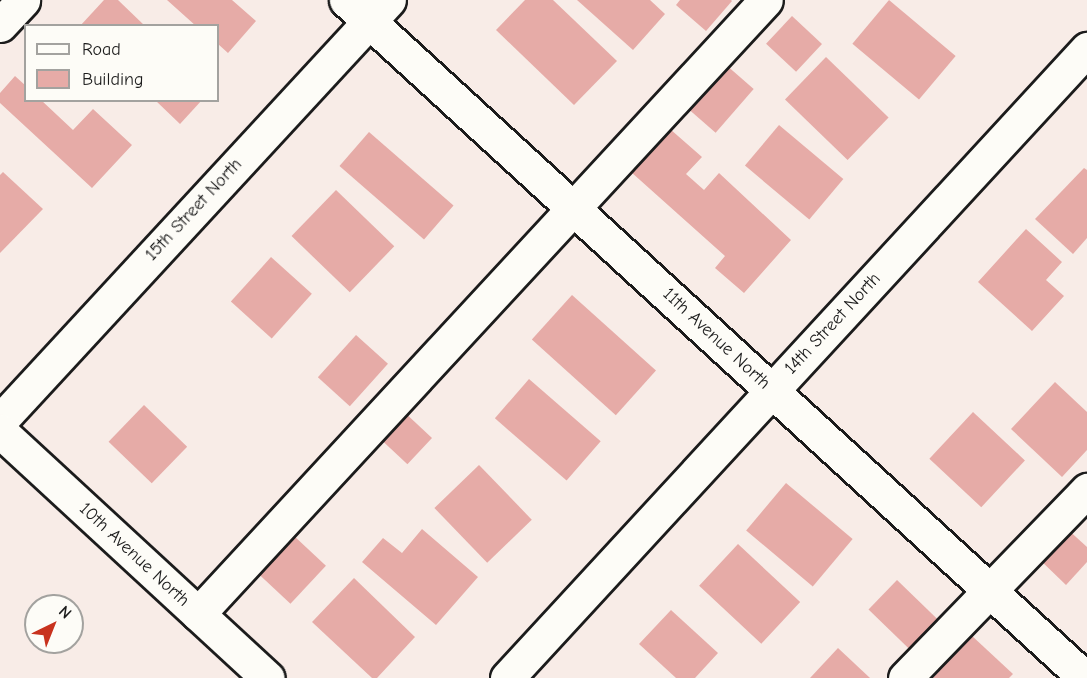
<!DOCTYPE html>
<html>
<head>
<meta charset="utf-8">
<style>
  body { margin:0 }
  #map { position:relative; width:1087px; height:678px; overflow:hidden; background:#f8ece7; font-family:"Comic Neue",sans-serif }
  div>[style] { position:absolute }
  .building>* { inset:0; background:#e6aba7; transform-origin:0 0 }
  .roads { filter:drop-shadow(2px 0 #1c1c1c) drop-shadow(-2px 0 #1c1c1c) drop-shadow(0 2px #1c1c1c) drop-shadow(0 -2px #1c1c1c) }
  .minor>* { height:33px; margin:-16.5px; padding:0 16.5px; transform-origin:16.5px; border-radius:16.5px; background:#fdfcf7 }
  span { translate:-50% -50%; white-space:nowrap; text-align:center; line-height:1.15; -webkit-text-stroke:5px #fdfcf7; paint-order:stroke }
  .street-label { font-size:18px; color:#1c1c1c }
  .legend { position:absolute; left:24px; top:24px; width:195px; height:78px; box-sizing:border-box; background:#fdfcf7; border:2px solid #a3a29f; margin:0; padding:8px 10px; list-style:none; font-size:18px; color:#1c1c1c }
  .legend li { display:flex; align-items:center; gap:12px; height:30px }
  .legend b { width:30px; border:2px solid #a3a29f }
  .north { position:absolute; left:24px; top:594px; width:60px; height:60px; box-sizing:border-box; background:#fdfcf7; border:2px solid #a3a29f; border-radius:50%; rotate:43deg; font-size:16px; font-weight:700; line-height:24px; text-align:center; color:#1c1c1c }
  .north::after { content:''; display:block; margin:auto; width:21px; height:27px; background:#c8321e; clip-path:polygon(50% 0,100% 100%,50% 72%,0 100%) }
</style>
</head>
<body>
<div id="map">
  <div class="building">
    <div style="clip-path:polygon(104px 0,118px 0,145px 26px,80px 26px)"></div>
    <div style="clip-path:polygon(167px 0,232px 0,256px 21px,228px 53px,218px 44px,218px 26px,196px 26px)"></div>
    <div style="clip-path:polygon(525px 0,553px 0,617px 61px,574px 105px,496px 30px)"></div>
    <div style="clip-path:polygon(577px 0,650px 0,665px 14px,633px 50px)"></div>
    <div style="clip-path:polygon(680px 0,731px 0,732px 1px,706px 31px,676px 5px)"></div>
    <div style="left:889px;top:0;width:87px;height:57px;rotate:40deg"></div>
    <div style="left:792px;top:16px;width:41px;height:38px;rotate:43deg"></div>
    <div style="left:826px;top:57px;width:87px;height:59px;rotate:44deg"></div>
    <div style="left:725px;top:64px;width:38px;height:58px;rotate:41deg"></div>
    <div style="clip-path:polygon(15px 76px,26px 86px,26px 100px,41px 100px,73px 130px,93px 109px,132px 145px,92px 188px,0 103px,0 93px)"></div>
    <div style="clip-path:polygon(155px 100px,202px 100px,180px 124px)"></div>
    <div style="left:779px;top:125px;width:84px;height:53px;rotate:40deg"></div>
    <div style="clip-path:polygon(670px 129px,702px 157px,686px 174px,704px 190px,719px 173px,791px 240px,744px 293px,715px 268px,725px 256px,631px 172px)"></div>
    <div style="left:369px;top:132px;width:112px;height:45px;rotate:41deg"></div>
    <div style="clip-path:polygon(1084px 168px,1087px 170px,1087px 238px,1073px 254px,1035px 219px)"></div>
    <div style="clip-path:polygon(3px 172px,43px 209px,0 253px,0 175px)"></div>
    <div style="left:336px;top:190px;width:81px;height:64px;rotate:44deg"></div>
    <div style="clip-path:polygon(1026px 229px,1062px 262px,1046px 280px,1064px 296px,1032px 331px,978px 282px)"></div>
    <div style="left:271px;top:257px;width:55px;height:60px;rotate:42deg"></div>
    <div style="left:572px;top:295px;width:113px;height:60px;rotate:42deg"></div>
    <div style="left:356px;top:335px;width:43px;height:57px;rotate:42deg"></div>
    <div style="left:529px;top:379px;width:95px;height:52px;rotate:41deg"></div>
    <div style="clip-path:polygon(1055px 382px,1087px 412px,1087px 450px,1062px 477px,1011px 429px)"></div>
    <div style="left:144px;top:405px;width:60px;height:51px;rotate:44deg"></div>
    <div style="left:402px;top:410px;width:41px;height:36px;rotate:43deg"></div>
    <div style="left:973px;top:412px;width:71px;height:64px;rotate:43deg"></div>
    <div style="left:479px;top:465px;width:76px;height:62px;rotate:46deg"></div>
    <div style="left:786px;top:483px;width:87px;height:62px;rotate:40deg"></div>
    <div style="clip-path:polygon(1065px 527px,1087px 547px,1087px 562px,1066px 585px,1037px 557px)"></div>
    <div style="clip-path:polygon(422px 529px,478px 577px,436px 625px,362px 562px,383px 538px,402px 553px)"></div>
    <div style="left:293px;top:535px;width:45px;height:52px;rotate:43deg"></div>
    <div style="left:738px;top:544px;width:85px;height:57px;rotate:43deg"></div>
    <div style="clip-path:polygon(354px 578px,415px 637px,377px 678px,372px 678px,312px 622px)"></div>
    <div style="left:897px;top:580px;width:56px;height:41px;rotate:44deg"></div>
    <div style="clip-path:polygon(671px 610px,718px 653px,695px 678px,676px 678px,639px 644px)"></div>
    <div style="clip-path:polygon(971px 635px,1013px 674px,1009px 678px,933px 678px)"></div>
    <div style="clip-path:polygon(838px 648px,870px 678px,810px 678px)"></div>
  </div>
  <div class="roads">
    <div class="minor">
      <div style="left:346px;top:0;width:1003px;rotate:42.54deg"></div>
      <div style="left:0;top:25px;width:34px;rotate:-47deg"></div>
      <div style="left:0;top:421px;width:573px;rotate:-47.26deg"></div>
      <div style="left:0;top:431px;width:364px;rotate:42.7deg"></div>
      <div style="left:198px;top:614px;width:836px;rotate:-47.23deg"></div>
      <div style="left:507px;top:678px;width:856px;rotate:-47.32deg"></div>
      <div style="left:905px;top:678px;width:262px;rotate:-45.9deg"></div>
    </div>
  </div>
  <div class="street-label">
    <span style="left:194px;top:210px;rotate:-47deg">15th Street North</span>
    <span style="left:833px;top:324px;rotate:-47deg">14th Street North</span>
    <span style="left:716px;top:339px;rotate:43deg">11th Avenue North</span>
    <span style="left:134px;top:555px;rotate:43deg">10th Avenue North</span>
  </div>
  <ul class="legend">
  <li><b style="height:8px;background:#fdfcf7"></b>Road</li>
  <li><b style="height:16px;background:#e6aba7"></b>Building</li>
  </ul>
  <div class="north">N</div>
</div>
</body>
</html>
